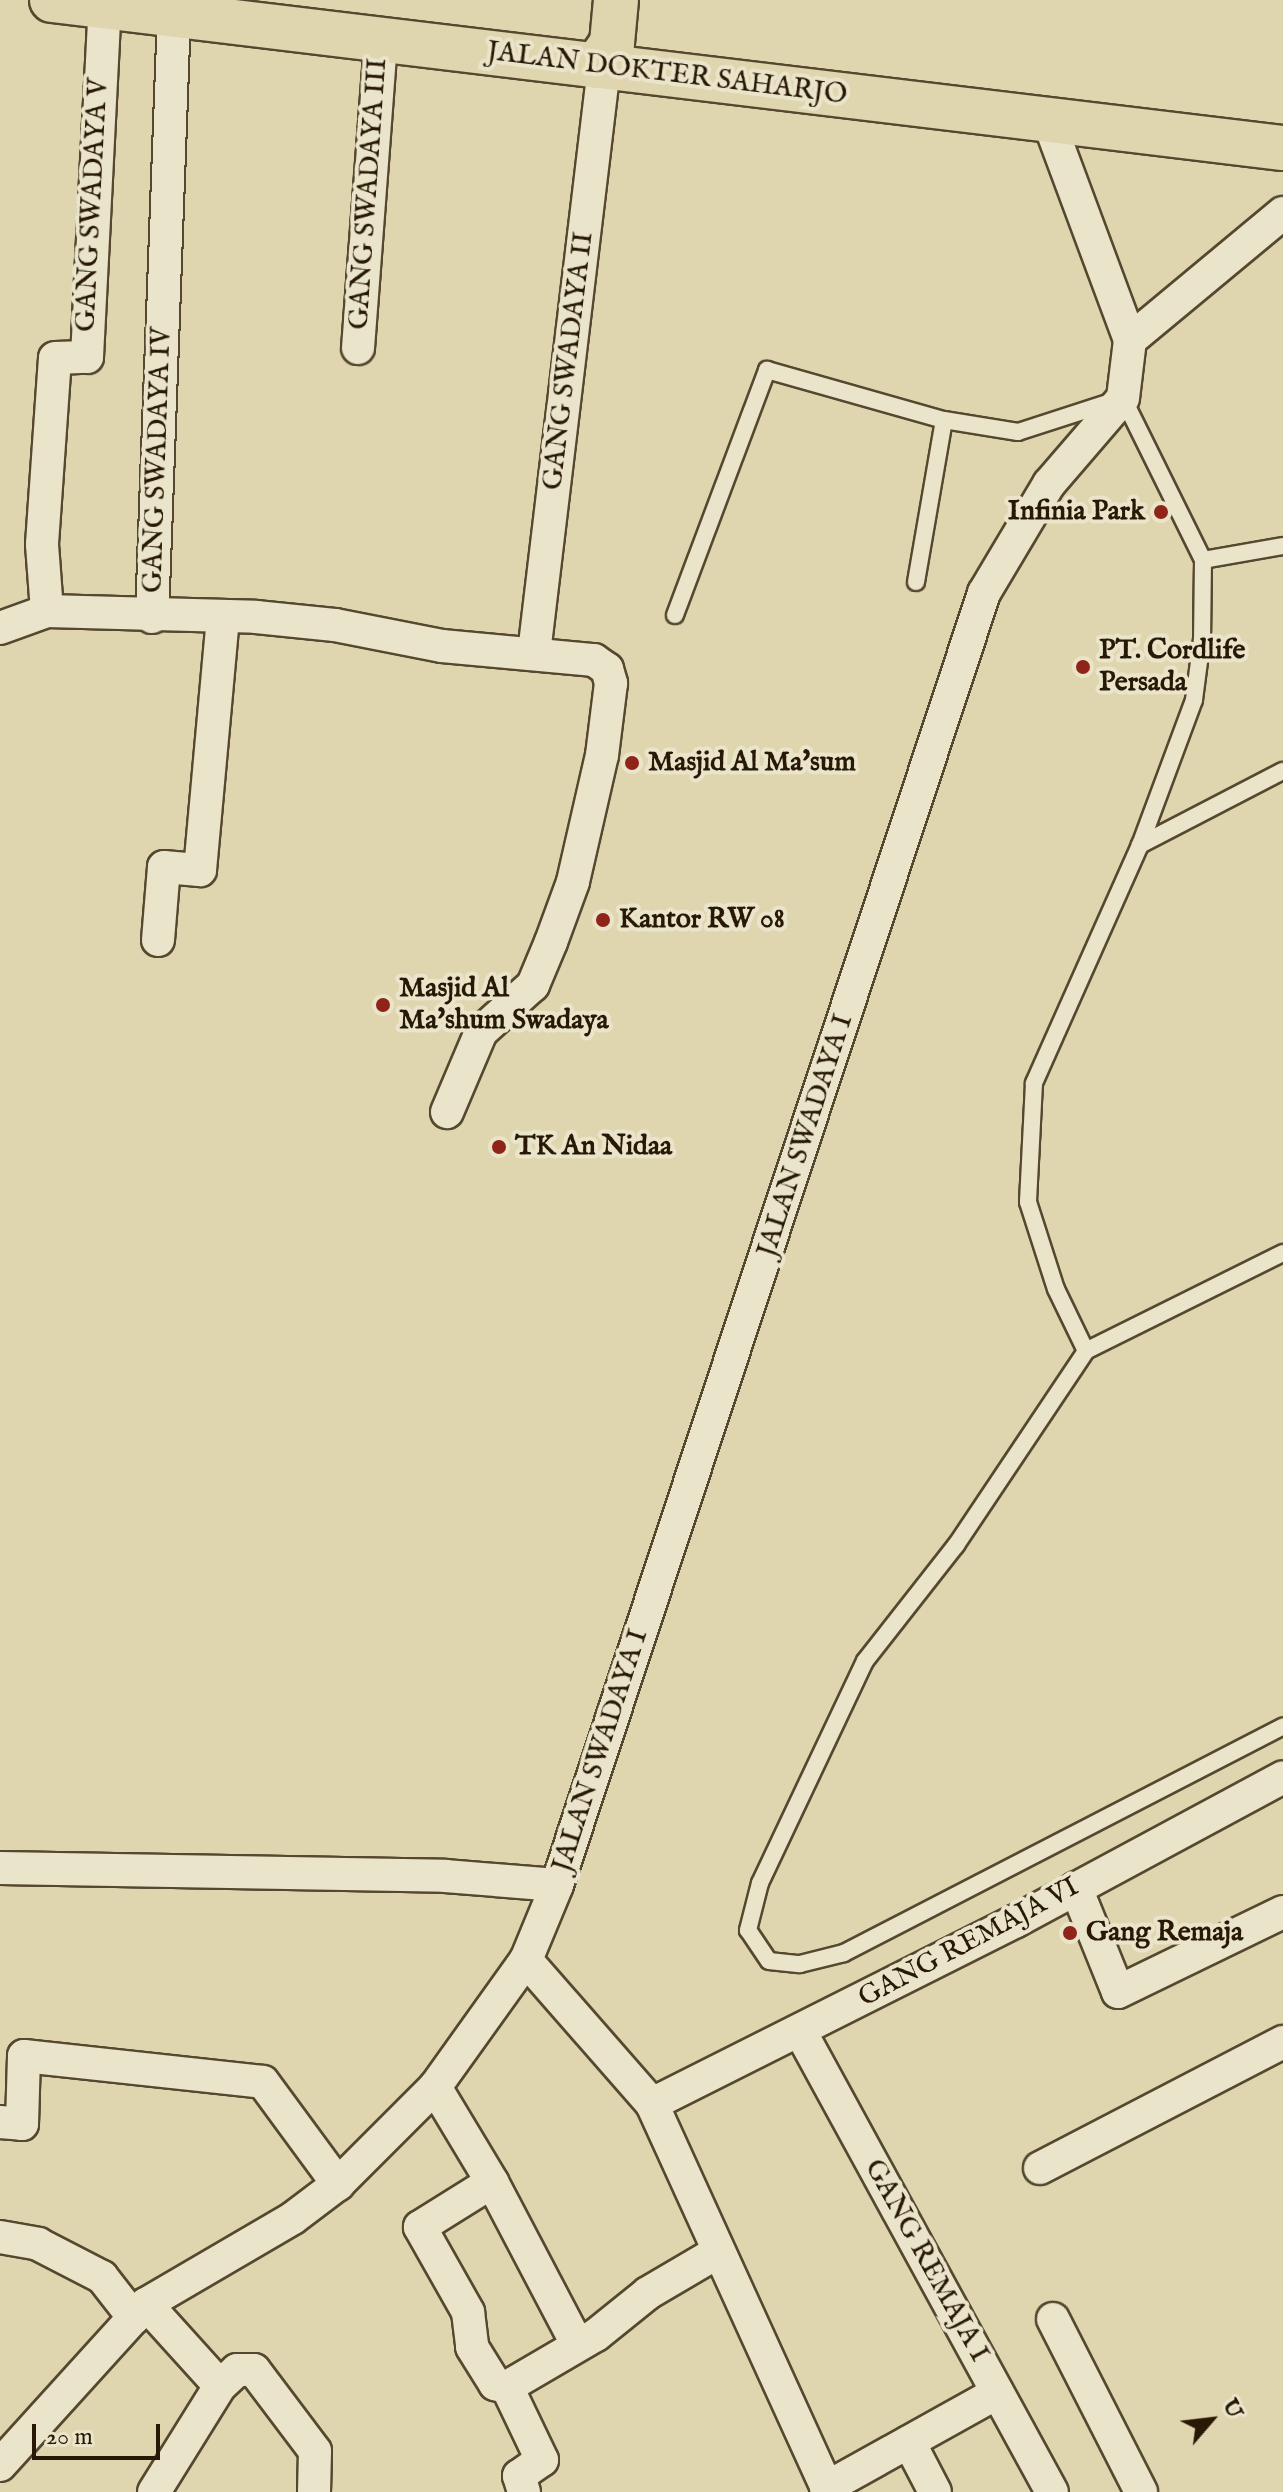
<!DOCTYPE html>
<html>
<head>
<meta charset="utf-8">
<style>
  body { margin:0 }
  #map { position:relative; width:1283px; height:2492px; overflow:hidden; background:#dfd5ae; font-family:"IM FELL English",serif }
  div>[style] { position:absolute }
  .roads { filter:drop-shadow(2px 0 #55482f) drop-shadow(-2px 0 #55482f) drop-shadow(0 2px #55482f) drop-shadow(0 -2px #55482f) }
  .service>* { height:16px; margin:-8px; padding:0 8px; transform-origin:8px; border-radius:8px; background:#eae4ca }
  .minor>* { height:32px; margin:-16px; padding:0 16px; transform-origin:16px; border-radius:16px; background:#eae4ca }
  .primary>* { height:44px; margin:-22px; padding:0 22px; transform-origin:22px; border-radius:22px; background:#dfd5ae }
  .dots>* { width:22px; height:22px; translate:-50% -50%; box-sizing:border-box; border:4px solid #eae4ca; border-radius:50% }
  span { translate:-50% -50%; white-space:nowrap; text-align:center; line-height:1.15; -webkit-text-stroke:8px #eae4ca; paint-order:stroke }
  .street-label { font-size:28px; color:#271905 }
  .poi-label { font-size:28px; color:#271905; font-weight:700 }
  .right { translate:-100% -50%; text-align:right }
  .left { translate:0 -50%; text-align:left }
  .north { position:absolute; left:1171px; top:2380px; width:80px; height:80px; -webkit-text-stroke:6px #eae4ca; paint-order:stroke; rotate:62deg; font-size:22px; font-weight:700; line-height:32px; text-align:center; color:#271905 }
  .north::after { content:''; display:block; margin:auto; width:28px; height:36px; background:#271905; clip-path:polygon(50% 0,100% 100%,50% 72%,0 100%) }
  .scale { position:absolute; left:32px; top:2424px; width:128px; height:36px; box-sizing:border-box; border:4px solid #271905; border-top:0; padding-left:10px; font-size:24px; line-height:28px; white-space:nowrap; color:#271905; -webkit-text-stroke:6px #eae4ca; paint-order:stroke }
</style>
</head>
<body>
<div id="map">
  <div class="roads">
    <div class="service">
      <div style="left:1203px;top:560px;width:81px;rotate:-9.9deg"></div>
      <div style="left:916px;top:582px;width:164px;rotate:-80.2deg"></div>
      <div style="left:675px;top:615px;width:262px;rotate:-69.4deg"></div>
      <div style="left:767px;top:370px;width:184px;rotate:15.8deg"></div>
      <div style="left:944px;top:420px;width:75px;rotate:9.2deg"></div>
      <div style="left:1018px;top:432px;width:110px;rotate:-17.9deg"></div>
      <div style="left:1123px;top:398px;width:181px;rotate:63.7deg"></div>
      <div style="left:1203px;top:560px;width:79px;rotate:90.7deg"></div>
      <div style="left:1202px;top:639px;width:62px;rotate:97.5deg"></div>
      <div style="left:1194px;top:700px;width:155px;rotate:110.4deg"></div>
      <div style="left:1140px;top:845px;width:261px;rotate:114deg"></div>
      <div style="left:1034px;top:1083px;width:119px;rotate:92.9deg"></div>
      <div style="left:1028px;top:1202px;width:91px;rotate:72.2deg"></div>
      <div style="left:1056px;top:1289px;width:69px;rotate:64.2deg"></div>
      <div style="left:1140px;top:845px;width:161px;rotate:-27.4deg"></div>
      <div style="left:1283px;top:1253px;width:220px;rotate:153.6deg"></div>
      <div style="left:1086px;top:1351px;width:234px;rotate:123.8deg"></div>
      <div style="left:956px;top:1545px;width:147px;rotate:128.1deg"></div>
      <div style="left:865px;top:1661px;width:246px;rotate:115.3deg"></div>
      <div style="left:760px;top:1883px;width:49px;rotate:104.3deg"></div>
      <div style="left:748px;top:1930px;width:37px;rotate:56deg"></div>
      <div style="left:769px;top:1961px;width:31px;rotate:6deg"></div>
      <div style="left:800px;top:1964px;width:45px;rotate:-14deg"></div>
      <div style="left:844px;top:1953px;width:494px;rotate:-27.3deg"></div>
    </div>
    <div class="minor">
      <div style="left:1130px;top:340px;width:199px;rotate:-39.7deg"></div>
      <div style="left:358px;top:348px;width:310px;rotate:-85.7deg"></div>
      <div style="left:47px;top:611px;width:67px;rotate:-94.3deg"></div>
      <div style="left:42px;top:544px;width:186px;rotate:-86deg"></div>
      <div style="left:55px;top:358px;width:32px;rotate:-2deg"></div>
      <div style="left:87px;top:357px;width:350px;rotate:-87.1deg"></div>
      <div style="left:152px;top:617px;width:604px;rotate:-87.91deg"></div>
      <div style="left:0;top:628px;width:50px;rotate:-19.9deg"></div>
      <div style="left:47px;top:611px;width:209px;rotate:1.6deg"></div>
      <div style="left:256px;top:617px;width:79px;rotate:5.8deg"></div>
      <div style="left:335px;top:625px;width:109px;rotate:11.1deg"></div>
      <div style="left:442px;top:646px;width:153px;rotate:5.3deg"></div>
      <div style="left:594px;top:660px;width:16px;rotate:35deg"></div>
      <div style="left:607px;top:669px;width:15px;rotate:74deg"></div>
      <div style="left:611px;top:683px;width:73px;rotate:97.1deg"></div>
      <div style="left:602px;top:755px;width:130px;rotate:102.9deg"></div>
      <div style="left:573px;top:882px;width:64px;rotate:110.1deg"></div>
      <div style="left:551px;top:942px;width:47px;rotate:112.7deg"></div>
      <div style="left:533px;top:985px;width:70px;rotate:137.9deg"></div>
      <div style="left:481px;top:1032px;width:87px;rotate:113deg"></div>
      <div style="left:534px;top:653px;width:589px;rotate:-83.18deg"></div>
      <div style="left:158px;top:940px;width:73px;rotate:-85.3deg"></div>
      <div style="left:164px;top:867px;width:36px;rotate:5deg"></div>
      <div style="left:200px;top:870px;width:254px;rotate:-84.8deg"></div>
      <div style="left:0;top:1868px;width:445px;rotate:1deg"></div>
      <div style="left:445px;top:1876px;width:112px;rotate:4.6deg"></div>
      <div style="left:1076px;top:1888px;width:112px;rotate:68deg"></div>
      <div style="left:1118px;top:1992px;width:183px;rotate:-25.9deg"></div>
      <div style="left:526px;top:1960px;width:191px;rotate:48.8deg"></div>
      <div style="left:652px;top:2104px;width:426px;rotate:65.5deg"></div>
      <div style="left:800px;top:2031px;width:525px;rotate:61.34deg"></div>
      <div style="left:435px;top:2087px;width:111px;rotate:59deg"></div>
      <div style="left:492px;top:2182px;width:183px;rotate:62.3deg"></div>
      <div style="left:652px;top:2104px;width:407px;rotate:-26.7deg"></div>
      <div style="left:1016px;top:1921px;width:303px;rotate:-28.3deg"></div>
      <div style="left:0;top:2122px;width:22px;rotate:5deg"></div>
      <div style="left:22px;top:2124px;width:68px;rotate:-88.3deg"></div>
      <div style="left:24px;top:2056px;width:240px;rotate:6.2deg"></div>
      <div style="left:263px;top:2082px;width:127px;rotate:53.7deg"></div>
      <div style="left:1040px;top:2168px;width:274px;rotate:-27.4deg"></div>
      <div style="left:492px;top:2182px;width:85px;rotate:148deg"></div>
      <div style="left:420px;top:2227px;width:98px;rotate:60.5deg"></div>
      <div style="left:468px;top:2312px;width:35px;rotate:83deg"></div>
      <div style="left:472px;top:2347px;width:44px;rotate:58.1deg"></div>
      <div style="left:495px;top:2384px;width:12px;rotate:14deg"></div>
      <div style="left:0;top:2237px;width:39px;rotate:10deg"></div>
      <div style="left:38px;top:2244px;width:72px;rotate:27.3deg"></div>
      <div style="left:102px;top:2277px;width:52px;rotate:52deg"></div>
      <div style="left:146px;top:2304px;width:110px;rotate:47.9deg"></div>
      <div style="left:220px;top:2386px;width:23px;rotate:-43deg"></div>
      <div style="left:237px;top:2370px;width:17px"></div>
      <div style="left:254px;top:2370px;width:101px;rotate:53deg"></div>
      <div style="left:315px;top:2451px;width:41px;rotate:91.4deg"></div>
      <div style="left:1053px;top:2319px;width:194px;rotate:63deg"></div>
      <div style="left:909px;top:2442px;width:56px;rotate:62.5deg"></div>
      <div style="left:0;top:2465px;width:217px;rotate:-47.8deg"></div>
      <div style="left:146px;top:2304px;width:170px;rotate:-30.3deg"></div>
      <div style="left:293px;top:2218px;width:56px;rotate:-37.1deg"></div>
      <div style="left:338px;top:2184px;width:137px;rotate:-45deg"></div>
      <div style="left:435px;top:2087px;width:156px;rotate:-54.4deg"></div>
      <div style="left:526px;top:1960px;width:81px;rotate:-67.5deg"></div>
      <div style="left:557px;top:1885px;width:1361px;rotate:-71.71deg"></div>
      <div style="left:984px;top:593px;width:127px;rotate:-59.2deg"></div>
      <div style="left:1049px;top:484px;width:113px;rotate:-49.3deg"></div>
      <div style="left:1123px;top:398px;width:58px;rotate:-83.1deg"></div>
      <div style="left:1130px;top:340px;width:238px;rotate:-110.4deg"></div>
      <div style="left:826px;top:2488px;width:196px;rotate:-29.1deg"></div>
      <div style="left:154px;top:2492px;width:125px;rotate:-58.1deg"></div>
      <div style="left:524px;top:2492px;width:17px;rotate:-107deg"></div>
      <div style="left:519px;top:2476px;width:28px;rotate:-35deg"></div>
      <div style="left:542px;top:2460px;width:81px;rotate:-115.6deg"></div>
      <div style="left:507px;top:2387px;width:103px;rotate:-30.3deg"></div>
      <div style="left:596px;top:2335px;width:67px;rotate:-38.9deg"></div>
      <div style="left:648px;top:2293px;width:81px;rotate:-30.4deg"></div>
    </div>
    <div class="primary">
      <div style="left:52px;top:0;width:1240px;rotate:6.86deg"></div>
      <div style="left:596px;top:66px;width:28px;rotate:-55deg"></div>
      <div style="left:612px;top:43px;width:43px;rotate:-84.7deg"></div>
    </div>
  </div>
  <div class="dots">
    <div style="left:1161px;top:512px;background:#8f2418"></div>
    <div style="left:1083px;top:667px;background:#8f2418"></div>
    <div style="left:632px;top:763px;background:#8f2418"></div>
    <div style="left:603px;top:920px;background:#8f2418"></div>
    <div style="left:383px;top:1005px;background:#8f2418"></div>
    <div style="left:499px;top:1147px;background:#8f2418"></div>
    <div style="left:1070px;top:1933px;background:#8f2418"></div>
  </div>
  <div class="street-label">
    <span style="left:667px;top:74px;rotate:7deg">JALAN DOKTER SAHARJO</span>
    <span style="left:369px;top:194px;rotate:-86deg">GANG SWADAYA III</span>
    <span style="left:93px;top:205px;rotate:-87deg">GANG SWADAYA V</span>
    <span style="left:569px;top:361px;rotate:-83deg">GANG SWADAYA II</span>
    <span style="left:158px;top:460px;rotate:-88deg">GANG SWADAYA IV</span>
    <span style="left:806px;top:1136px;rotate:-72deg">JALAN SWADAYA I</span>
    <span style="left:601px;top:1751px;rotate:-72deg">JALAN SWADAYA I</span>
    <span style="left:969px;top:1943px;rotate:-28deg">GANG REMAJA VI</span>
    <span style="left:926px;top:2261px;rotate:61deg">GANG REMAJA I</span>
  </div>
  <div class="poi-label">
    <span class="right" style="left:1145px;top:512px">Infinia Park</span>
    <span class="left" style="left:1099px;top:667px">PT. Cordlife<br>Persada</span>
    <span class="left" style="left:648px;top:763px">Masjid Al Ma'sum</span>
    <span class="left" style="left:619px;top:920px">Kantor RW 08</span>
    <span class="left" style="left:399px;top:1005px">Masjid Al<br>Ma'shum Swadaya</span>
    <span class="left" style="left:515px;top:1147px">TK An Nidaa</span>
    <span class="left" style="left:1086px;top:1933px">Gang Remaja</span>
  </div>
  <div class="north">U</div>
  <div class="scale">20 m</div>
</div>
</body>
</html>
